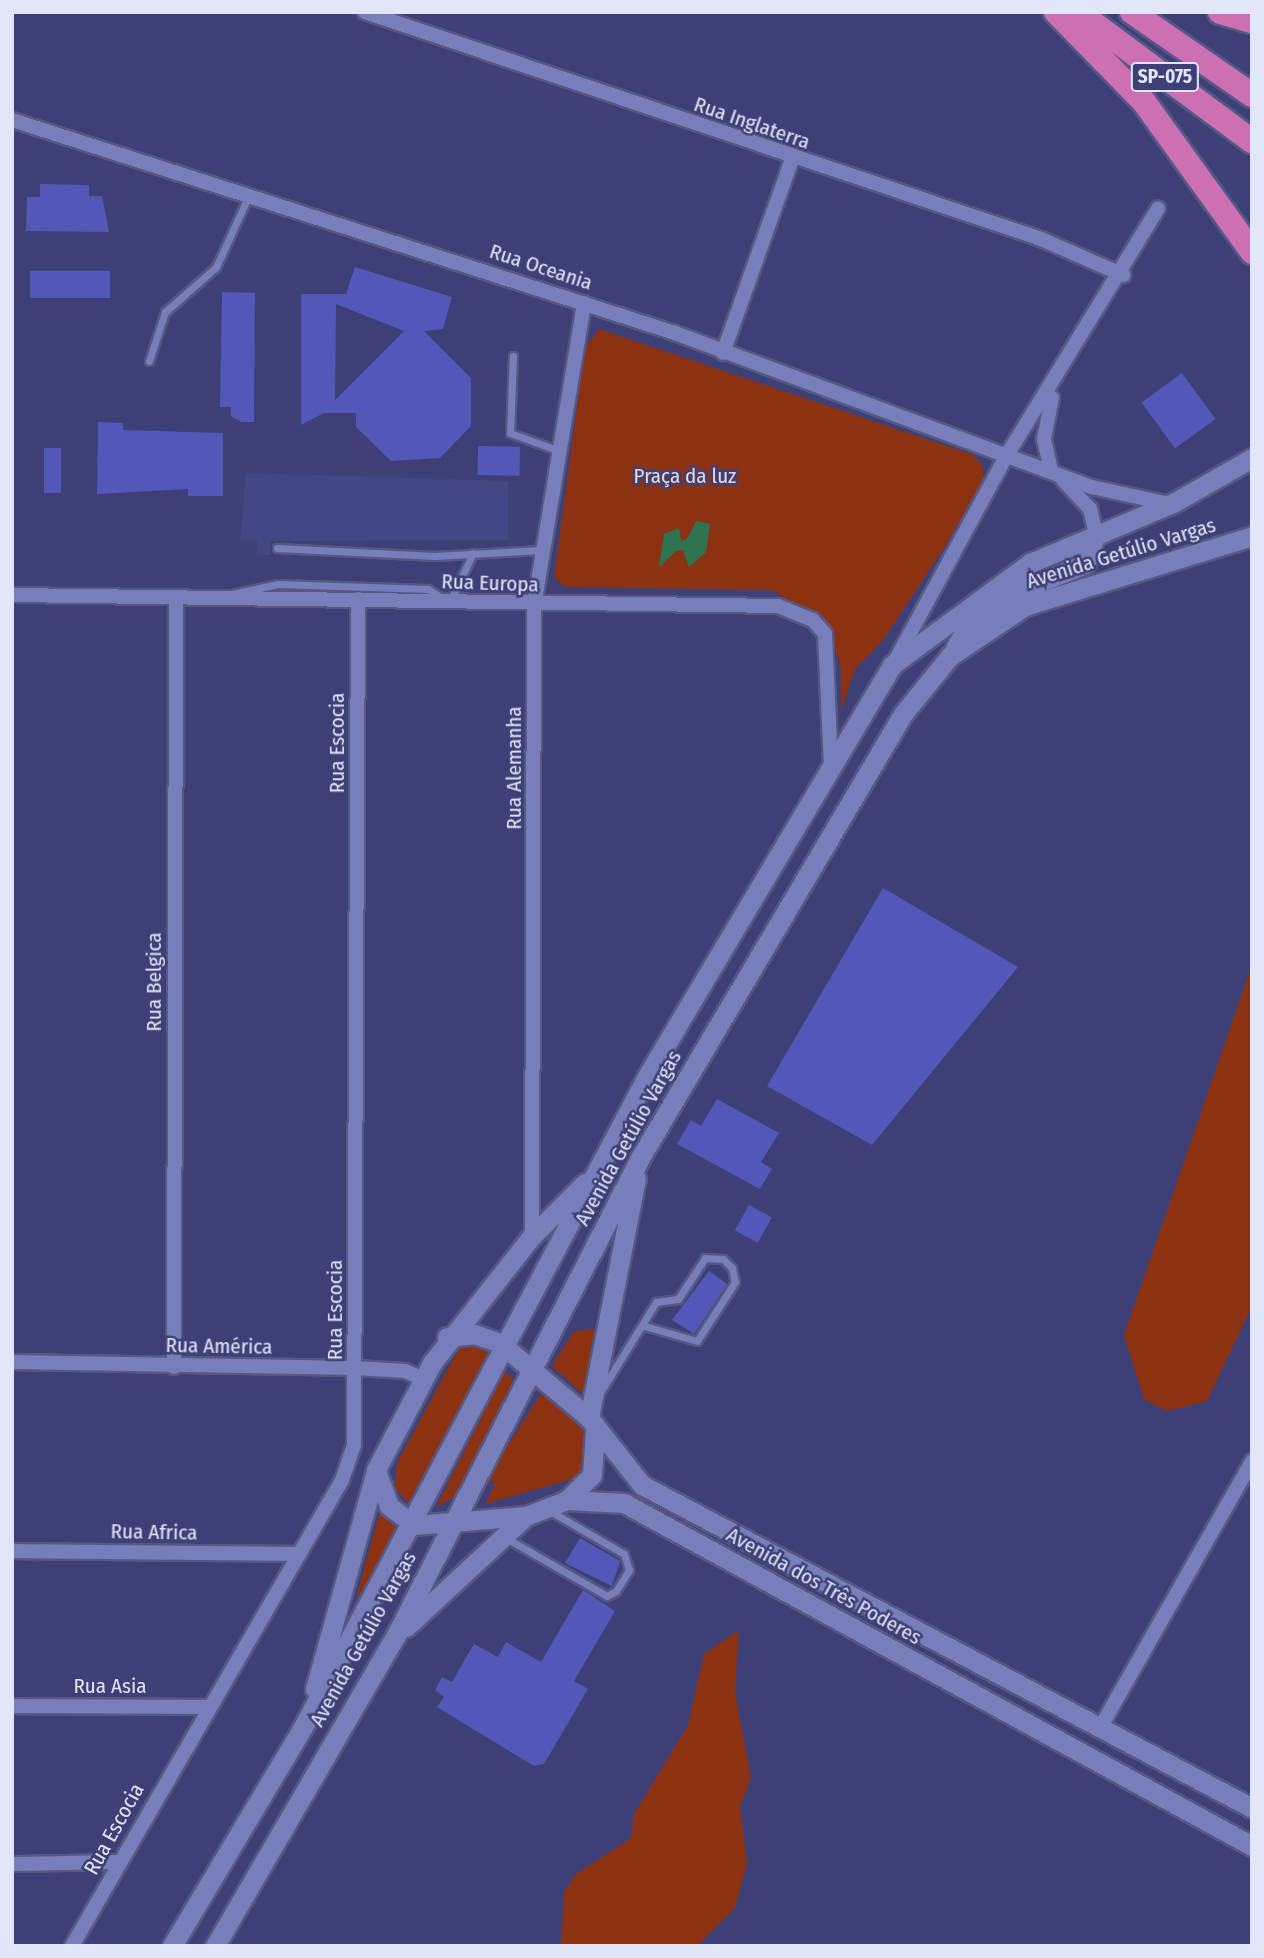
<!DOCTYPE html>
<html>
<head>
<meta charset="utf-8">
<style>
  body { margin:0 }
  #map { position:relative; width:1264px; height:1958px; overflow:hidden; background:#3c4076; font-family:"Fira Sans Condensed",sans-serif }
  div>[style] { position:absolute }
  .built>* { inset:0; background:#434784 }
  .green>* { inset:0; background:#8c3213 }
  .water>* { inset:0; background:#307350 }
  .building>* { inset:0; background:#5357b7; transform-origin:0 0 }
  .roads { filter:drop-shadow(2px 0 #555882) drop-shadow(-2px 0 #555882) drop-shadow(0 2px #555882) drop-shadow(0 -2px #555882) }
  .lane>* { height:7px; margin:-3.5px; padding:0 3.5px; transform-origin:3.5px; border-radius:3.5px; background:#777eb9 }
  .street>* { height:14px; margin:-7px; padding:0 7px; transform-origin:7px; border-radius:7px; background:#777eb9 }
  .secondary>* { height:19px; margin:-9.5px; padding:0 9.5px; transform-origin:9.5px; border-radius:9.5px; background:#777eb9 }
  .highway>* { height:24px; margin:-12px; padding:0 12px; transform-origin:12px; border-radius:12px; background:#cc6fb3 }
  span { translate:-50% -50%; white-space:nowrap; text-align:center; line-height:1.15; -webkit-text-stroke:5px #3c4076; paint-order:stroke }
  .shield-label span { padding:2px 5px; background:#3c4076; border:2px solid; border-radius:5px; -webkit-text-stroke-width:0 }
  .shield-label { font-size:19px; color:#e2e6f9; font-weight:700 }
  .street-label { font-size:21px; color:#e2e6f9 }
  .park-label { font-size:21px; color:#f3d5cc }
  .frame { position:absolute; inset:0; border:14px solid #e2e6f9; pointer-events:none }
</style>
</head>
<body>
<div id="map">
  <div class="built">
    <div style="clip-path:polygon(246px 473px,508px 481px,508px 540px,270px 541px,271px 555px,256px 555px,257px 541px,240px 541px)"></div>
  </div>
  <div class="green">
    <div style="clip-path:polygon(599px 329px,974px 455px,983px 467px,983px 480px,946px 545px,883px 640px,855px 669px,841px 711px,841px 667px,826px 624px,772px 590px,565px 587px,554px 577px,585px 348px)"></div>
    <div style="clip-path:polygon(1252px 965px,1252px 1306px,1207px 1401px,1166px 1411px,1144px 1399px,1124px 1335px)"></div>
    <div style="clip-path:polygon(598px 1329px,588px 1389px,581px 1392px,552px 1366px,574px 1331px)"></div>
    <div style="clip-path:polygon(470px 1343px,491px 1347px,410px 1505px,395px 1488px,397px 1463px,459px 1348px)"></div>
    <div style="clip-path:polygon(505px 1371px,515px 1382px,460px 1494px,436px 1507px)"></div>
    <div style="clip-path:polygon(541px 1394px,577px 1419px,589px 1441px,580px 1477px,485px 1504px,496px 1481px,482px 1485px)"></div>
    <div style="clip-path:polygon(381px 1508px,396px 1528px,359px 1598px,357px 1595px)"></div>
    <div style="clip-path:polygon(739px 1630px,735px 1692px,751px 1778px,740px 1806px,747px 1863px,735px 1908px,697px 1946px,561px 1946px,564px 1892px,576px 1874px,631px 1838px,634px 1814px,688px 1725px,704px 1654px)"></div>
  </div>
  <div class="water">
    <div style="clip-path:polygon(696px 521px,710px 524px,706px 552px,689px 567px,683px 550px,676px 551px,659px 567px,664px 534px,679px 528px,681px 541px,687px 539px)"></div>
  </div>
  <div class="building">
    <div style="clip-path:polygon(40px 184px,89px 185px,89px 196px,102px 196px,109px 232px,26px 231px,27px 197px,40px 197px)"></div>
    <div style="clip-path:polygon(evenodd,355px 267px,452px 297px,443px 329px,424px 331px,471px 378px,471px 426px,440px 458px,391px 461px,356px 427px,356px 413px,324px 413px,301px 425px,301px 294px,346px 294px,355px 267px,336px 304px,404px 331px,335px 400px,336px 304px)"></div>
    <div style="left:30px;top:271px;width:80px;height:27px"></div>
    <div style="clip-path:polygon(222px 292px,255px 293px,254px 422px,241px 422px,231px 416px,231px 407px,220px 407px)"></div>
    <div style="left:1182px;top:373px;width:57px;height:50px;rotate:54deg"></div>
    <div style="clip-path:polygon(98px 422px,123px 423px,123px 430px,223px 433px,223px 496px,188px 496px,188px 489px,97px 494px)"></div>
    <div style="left:478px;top:446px;width:42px;height:29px;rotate:1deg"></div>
    <div style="left:44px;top:448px;width:17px;height:45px"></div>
    <div style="clip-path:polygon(883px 888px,1018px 967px,872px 1145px,767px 1086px)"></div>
    <div style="clip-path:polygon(717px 1099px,779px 1133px,761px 1162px,772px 1169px,760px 1189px,677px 1144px,691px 1120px,701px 1126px)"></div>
    <div style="left:749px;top:1205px;width:26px;height:29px;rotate:29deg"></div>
    <div style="clip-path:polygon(709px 1271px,727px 1284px,694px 1334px,672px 1320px)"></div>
    <div style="clip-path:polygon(580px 1538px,620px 1561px,612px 1586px,565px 1563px)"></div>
    <div style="clip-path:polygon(583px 1590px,615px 1611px,574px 1681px,588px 1689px,544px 1764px,534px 1766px,437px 1707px,444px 1697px,435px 1690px,442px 1677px,452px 1682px,474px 1644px,498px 1657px,506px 1642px,541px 1662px)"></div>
  </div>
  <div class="roads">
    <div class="lane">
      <div style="left:513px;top:356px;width:77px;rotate:92.2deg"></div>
      <div style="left:510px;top:433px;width:53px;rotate:19.8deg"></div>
      <div style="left:149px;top:361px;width:52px;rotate:-71.9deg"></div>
      <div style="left:165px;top:312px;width:68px;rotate:-41.4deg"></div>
      <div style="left:216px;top:267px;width:79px;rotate:-65.4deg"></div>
      <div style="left:277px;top:548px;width:158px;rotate:2.9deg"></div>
      <div style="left:435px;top:556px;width:106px;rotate:-3.2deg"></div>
      <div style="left:232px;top:594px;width:47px;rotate:-12.3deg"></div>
      <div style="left:278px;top:584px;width:150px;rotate:1.9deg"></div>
      <div style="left:428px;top:589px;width:20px;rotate:33deg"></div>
      <div style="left:450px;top:602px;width:54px;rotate:-64.9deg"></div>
      <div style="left:598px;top:1396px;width:110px;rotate:-58.3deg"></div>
      <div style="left:656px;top:1302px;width:22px;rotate:-8deg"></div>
      <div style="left:678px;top:1299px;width:49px;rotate:-56.6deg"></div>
      <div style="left:705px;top:1258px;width:18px;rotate:3deg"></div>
      <div style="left:723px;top:1259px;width:13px;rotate:45deg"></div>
      <div style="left:732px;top:1268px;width:14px;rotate:78deg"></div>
      <div style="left:735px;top:1282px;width:70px;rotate:122.8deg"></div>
      <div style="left:697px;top:1341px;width:54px;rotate:-163.9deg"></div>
      <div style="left:506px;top:1538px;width:116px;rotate:29.9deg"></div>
      <div style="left:607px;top:1596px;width:10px;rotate:-29deg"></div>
      <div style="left:616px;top:1591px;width:25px;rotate:-58deg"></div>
      <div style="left:629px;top:1570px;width:17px;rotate:-107deg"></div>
      <div style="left:624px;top:1554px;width:86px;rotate:-149.8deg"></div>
    </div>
    <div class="street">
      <div style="left:365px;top:12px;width:713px;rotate:18.56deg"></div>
      <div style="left:1041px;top:239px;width:90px;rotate:23.7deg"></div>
      <div style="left:12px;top:120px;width:696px;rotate:17.81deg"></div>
      <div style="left:675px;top:333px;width:445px;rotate:20.3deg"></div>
      <div style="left:1092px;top:487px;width:75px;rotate:12.4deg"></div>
      <div style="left:723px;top:353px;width:206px;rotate:-70.4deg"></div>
      <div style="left:1051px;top:470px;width:32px;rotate:-103deg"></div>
      <div style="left:1044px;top:439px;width:42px;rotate:-79deg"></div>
      <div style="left:1063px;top:480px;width:40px;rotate:47deg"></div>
      <div style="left:1090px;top:509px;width:25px;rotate:76deg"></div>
      <div style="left:12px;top:595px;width:766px;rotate:0.82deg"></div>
      <div style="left:778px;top:606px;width:38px;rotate:22deg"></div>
      <div style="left:813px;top:620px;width:18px;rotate:49deg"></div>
      <div style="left:825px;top:634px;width:131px;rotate:87.4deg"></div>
      <div style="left:895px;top:661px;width:234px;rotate:-61.5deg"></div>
      <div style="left:1007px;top:455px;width:289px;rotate:-58.5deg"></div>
      <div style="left:532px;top:1235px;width:629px;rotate:-89.82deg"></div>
      <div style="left:534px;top:606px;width:307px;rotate:-80.6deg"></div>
      <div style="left:12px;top:1362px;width:344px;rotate:1deg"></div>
      <div style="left:356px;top:1368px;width:49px;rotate:3.5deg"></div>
      <div style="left:405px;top:1371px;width:21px;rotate:23deg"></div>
      <div style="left:174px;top:1367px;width:770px;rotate:-89.85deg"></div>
      <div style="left:12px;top:1551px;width:284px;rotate:0.6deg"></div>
      <div style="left:12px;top:1706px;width:195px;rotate:0.3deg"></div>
      <div style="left:1100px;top:1728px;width:307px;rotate:-60.3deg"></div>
      <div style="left:12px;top:1864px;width:108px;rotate:-1.1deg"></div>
      <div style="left:72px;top:1946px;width:539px;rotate:-59.91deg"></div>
      <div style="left:342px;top:1480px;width:37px;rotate:-71deg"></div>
      <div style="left:354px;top:1445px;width:846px;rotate:-89.73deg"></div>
    </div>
    <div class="secondary">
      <div style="left:955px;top:648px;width:26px;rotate:-59deg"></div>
      <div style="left:968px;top:626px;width:74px;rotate:-32.8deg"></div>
      <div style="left:1030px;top:586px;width:59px;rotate:-21.8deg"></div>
      <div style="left:1085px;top:564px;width:33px;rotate:-70deg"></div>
      <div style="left:447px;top:1337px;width:27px;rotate:-6deg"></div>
      <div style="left:474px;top:1334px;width:28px;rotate:19deg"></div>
      <div style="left:500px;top:1343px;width:116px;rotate:40.1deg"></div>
      <div style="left:589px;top:1418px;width:85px;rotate:51.7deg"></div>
      <div style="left:642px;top:1485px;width:690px;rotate:27.9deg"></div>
      <div style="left:589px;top:1418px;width:244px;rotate:-78.9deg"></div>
      <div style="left:376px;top:1470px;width:38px;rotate:70deg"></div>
      <div style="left:389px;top:1506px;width:31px;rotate:37deg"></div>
      <div style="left:414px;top:1525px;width:112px;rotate:-4.6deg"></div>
      <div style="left:526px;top:1516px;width:44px;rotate:-21.3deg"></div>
      <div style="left:567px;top:1500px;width:57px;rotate:3deg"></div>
      <div style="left:624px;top:1503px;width:716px;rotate:28.64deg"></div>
      <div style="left:567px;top:1500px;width:35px;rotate:-45deg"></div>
      <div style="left:592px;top:1475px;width:44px;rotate:-86.1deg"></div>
      <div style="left:406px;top:1627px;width:163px;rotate:-42.8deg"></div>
      <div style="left:315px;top:1689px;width:227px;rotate:-74.4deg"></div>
      <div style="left:376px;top:1470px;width:121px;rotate:-62.4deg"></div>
      <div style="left:432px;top:1363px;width:162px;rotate:-51.8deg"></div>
      <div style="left:532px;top:1236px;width:75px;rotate:-45deg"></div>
      <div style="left:172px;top:1946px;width:255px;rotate:-59.1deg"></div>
      <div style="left:303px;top:1727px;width:734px;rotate:-62.14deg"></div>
      <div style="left:646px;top:1078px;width:481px;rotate:-59.2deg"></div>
      <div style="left:892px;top:665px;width:172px;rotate:-36.5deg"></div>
      <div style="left:1030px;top:563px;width:155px;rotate:-22.8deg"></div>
      <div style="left:1173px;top:503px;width:91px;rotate:-29.7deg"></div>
      <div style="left:215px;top:1946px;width:358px;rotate:-59.8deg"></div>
      <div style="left:395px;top:1637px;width:538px;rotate:-62.91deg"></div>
      <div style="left:640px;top:1158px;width:516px;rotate:-59.36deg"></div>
      <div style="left:903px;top:714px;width:75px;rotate:-51deg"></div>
      <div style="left:950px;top:656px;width:90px;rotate:-33.7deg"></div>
      <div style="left:1025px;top:606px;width:238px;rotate:-17.1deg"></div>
    </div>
    <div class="highway">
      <div style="left:1056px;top:12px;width:126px;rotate:45.6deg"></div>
      <div style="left:1144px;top:102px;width:185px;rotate:54.2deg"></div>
      <div style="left:1078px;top:12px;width:217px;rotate:36.6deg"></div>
      <div style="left:1132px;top:12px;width:146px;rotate:34.7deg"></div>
      <div style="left:1220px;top:12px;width:33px;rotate:16deg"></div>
    </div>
  </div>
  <div class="shield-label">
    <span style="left:1165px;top:77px">SP-075</span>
  </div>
  <div class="street-label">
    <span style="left:752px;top:123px;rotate:19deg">Rua Inglaterra</span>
    <span style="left:541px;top:267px;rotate:18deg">Rua Oceania</span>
    <span style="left:1121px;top:553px;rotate:-17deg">Avenida Getúlio Vargas</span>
    <span style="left:490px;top:583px;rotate:2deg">Rua Europa</span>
    <span style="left:337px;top:743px;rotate:-90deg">Rua Escocia</span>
    <span style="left:514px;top:768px;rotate:-90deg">Rua Alemanha</span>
    <span style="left:154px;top:982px;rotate:-90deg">Rua Belgica</span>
    <span style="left:628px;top:1138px;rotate:-61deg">Avenida Getúlio Vargas</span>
    <span style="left:335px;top:1310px;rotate:-90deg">Rua Escocia</span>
    <span style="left:219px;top:1346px;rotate:1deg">Rua América</span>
    <span style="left:154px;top:1532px;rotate:1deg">Rua Africa</span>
    <span style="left:824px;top:1586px;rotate:29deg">Avenida dos Três Poderes</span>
    <span style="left:363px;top:1639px;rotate:-61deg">Avenida Getúlio Vargas</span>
    <span style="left:110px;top:1686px">Rua Asia</span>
    <span style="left:114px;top:1829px;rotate:-61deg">Rua Escocia</span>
  </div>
  <div class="park-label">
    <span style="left:685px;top:476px">Praça da luz</span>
  </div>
  <div class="frame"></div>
</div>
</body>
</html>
